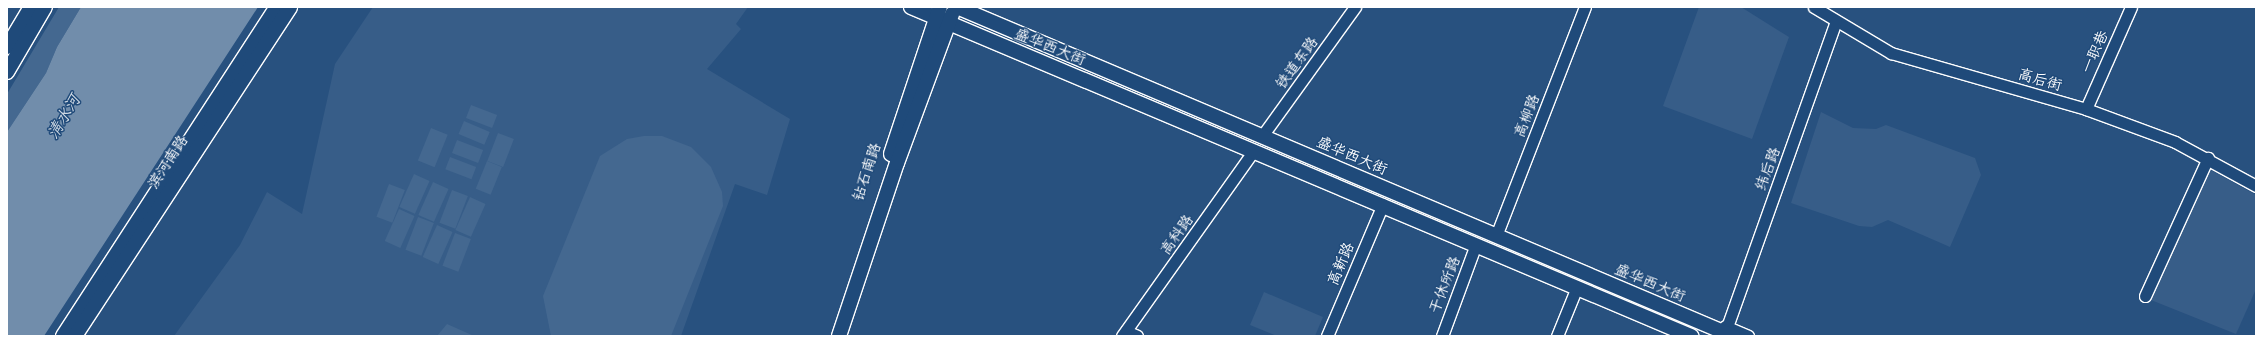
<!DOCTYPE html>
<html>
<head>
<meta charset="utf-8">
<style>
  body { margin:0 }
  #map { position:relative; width:2263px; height:343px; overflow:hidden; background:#28517f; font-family:Sriracha,"LXGW WenKai TC",sans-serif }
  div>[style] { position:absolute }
  .built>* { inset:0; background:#375d88 }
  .green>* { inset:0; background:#446890; transform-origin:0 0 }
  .water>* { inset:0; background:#718dab }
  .roads { filter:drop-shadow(1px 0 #fff) drop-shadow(-1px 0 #fff) drop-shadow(0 1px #fff) drop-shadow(0 -1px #fff) }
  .minor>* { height:11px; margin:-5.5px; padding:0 5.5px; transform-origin:5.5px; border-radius:5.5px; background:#1f4a7a }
  .major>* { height:14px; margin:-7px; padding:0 7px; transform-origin:7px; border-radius:7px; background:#1f4a7a }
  span { translate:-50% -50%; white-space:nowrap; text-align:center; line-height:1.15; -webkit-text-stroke:3px #1f4a7a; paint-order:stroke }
  .street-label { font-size:15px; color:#fff }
  .water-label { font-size:16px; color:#d4dde6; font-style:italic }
  .frame { position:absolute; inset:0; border:8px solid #fff; pointer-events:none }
</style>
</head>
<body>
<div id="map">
  <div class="built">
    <div style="clip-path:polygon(373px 7px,748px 7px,736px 24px,741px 29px,707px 69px,790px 119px,767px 195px,735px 184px,681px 336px,174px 336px,240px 245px,267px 192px,302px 214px,335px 64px)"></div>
    <div style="clip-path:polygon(1699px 7px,1741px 7px,1789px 37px,1752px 139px,1663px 106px)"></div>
    <div style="clip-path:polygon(1821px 112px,1853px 128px,1876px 129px,1886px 125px,1975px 158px,1981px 175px,1950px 247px,1888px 220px,1872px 227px,1859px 226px,1791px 203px)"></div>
    <div style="clip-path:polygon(2207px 168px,2256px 195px,2256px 289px,2236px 334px,2151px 300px)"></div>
    <div style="clip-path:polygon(1264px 292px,1323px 317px,1315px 336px,1277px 336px,1250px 325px)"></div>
  </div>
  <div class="green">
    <div style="clip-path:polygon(59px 7px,81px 7px,57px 47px,46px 73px,7px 132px,7px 94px)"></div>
    <div style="left:471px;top:105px;width:28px;height:14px;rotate:21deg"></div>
    <div style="left:464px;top:121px;width:28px;height:14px;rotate:23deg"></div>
    <div style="left:431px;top:128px;width:18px;height:35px;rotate:22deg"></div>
    <div style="left:498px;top:133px;width:17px;height:30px;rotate:21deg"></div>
    <div style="clip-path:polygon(644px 136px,662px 136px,691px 147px,711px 167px,722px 192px,723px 206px,671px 336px,551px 336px,543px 296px,600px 156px,627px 139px)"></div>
    <div style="left:457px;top:140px;width:28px;height:14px;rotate:21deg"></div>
    <div style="left:450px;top:157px;width:28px;height:13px;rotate:21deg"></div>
    <div style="left:487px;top:161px;width:16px;height:30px;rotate:22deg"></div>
    <div style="left:414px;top:174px;width:17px;height:36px;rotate:24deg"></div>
    <div style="left:433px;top:182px;width:17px;height:36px;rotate:24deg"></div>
    <div style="left:389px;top:184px;width:17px;height:35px;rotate:21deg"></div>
    <div style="left:452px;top:190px;width:17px;height:35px;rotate:21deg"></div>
    <div style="left:470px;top:197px;width:17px;height:36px;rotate:24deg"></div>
    <div style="left:399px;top:209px;width:17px;height:35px;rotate:24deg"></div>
    <div style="left:418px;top:217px;width:17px;height:35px;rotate:21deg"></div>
    <div style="left:437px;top:225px;width:17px;height:35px;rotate:24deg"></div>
    <div style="left:455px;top:233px;width:17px;height:35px;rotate:21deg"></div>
    <div style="clip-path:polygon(447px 324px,474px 336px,437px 336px)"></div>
  </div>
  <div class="water">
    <div style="clip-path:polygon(81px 7px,258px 7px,44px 336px,7px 336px,7px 132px,46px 73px,57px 47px)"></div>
  </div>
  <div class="roads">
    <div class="minor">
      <div style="left:1814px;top:7px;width:90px;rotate:30.9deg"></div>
      <div style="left:1891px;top:53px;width:203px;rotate:16deg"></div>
      <div style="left:2086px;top:109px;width:95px;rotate:20.3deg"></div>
      <div style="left:2175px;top:142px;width:92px;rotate:28.5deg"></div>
      <div style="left:2086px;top:109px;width:111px;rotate:-66.2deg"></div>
      <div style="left:1262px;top:136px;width:159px;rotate:-54.2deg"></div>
      <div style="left:1496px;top:236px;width:246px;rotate:-68.8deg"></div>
      <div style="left:2145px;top:296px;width:152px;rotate:-65.5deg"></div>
      <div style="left:1725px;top:326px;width:25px;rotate:23deg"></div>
      <div style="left:1727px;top:327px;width:325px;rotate:-70.4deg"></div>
      <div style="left:1126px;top:331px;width:12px;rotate:24deg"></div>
      <div style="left:1122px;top:336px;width:228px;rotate:-54.6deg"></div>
      <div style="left:1327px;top:336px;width:143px;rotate:-67deg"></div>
      <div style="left:1442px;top:336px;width:98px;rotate:-69.7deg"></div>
      <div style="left:1557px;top:336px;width:53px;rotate:-67.8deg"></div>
    </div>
    <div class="major">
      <div style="left:911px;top:7px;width:847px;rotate:22.87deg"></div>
      <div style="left:957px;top:7px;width:843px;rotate:22.98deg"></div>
      <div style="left:7px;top:47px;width:47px;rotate:-59deg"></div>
      <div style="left:7px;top:72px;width:75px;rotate:-59.7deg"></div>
      <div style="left:891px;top:154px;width:155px;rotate:-71.6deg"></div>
      <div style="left:63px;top:336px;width:392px;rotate:-57deg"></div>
      <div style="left:75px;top:336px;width:393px;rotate:-56.8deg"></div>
      <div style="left:839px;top:336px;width:182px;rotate:-71.5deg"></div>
      <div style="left:897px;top:163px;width:159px;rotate:-69.7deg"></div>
    </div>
  </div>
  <div class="street-label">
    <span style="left:1050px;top:47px;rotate:22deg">盛华西大街</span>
    <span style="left:2095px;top:52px;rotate:-66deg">一职巷</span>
    <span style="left:1297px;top:63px;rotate:-54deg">铁道东路</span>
    <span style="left:2040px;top:80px;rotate:16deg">高后街</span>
    <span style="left:1527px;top:116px;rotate:-69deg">高柳路</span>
    <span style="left:1352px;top:156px;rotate:23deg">盛华西大街</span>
    <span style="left:168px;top:162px;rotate:-57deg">滨河南路</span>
    <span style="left:1768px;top:169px;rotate:-70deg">纬后路</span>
    <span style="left:867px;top:172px;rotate:-72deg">钻石南路</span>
    <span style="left:1177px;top:235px;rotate:-55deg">高科路</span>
    <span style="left:1341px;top:264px;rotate:-67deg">高新路</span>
    <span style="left:1650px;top:283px;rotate:23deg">盛华西大街</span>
    <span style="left:1445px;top:285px;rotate:-69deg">干休所路</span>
  </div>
  <div class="water-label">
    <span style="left:64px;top:117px;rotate:-59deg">清水河</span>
  </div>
  <div class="frame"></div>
</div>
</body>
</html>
